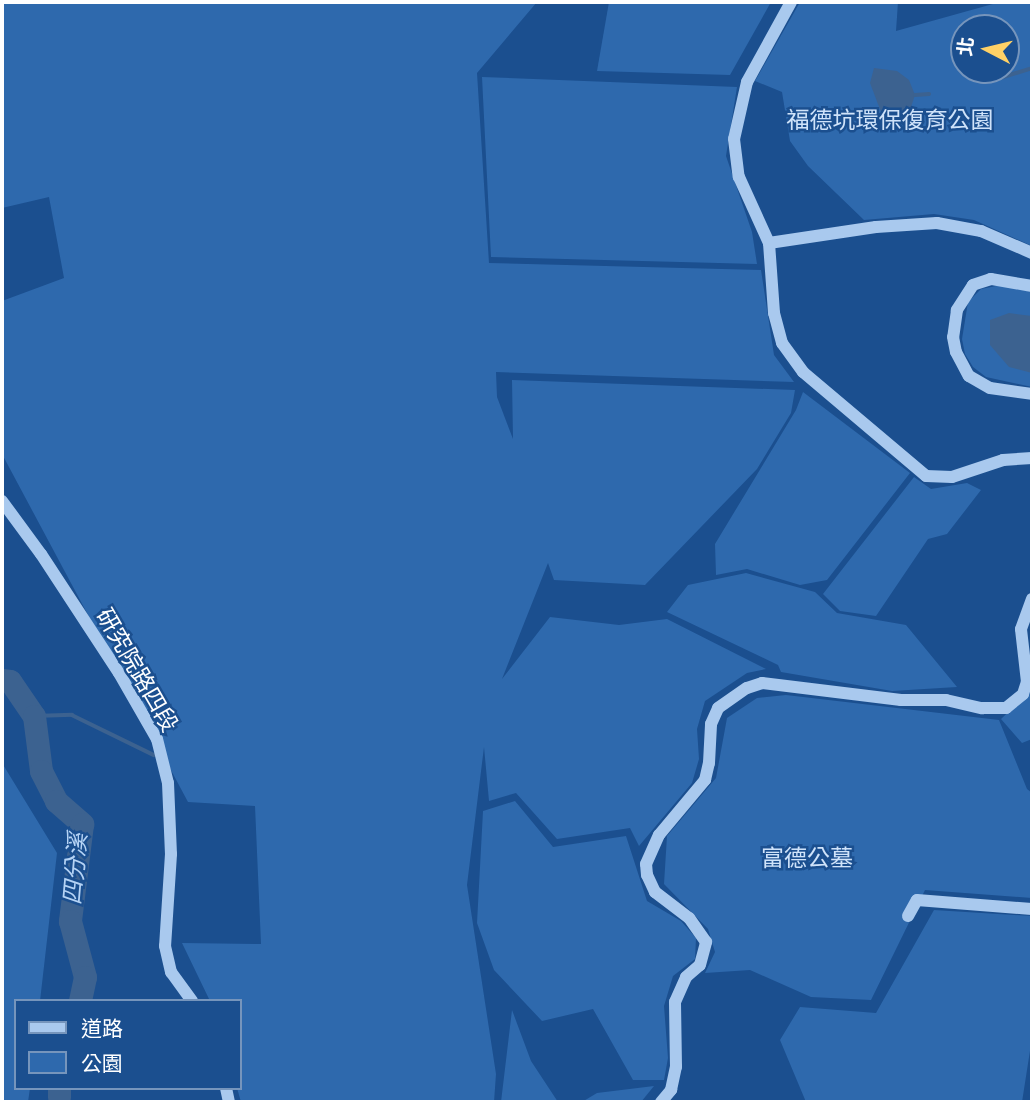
<!DOCTYPE html>
<html>
<head>
<meta charset="utf-8">
<style>
  body { margin:0 }
  #map { position:relative; width:1034px; height:1104px; overflow:hidden; background:#1b4f8f; font-family:Poppins,"Noto Sans TC",sans-serif }
  div>[style] { position:absolute }
  .green>* { inset:0; background:#2e69ad }
  .water>* { inset:0; background:#3c6290 }
  .stream>* { height:3.5px; margin:-1.75px; padding:0 1.75px; transform-origin:1.75px; border-radius:1.75px; background:#3c6290 }
  .river>* { height:23px; margin:-11.5px; padding:0 11.5px; transform-origin:11.5px; border-radius:11.5px; background:#3c6290 }
  .minor>* { height:12px; margin:-6px; padding:0 6px; transform-origin:6px; border-radius:6px; background:#a9c9ee }
  span { translate:-50% -50%; white-space:nowrap; text-align:center; line-height:1.15; -webkit-text-stroke:5px #1b4f8f; paint-order:stroke }
  .park-label { font-size:23px; color:#cfe3fa }
  .street-label { font-size:23px; color:#fff }
  .water-label { font-size:24px; color:#b5d3f5; font-style:italic }
  .frame { position:absolute; inset:0; border:4px solid #fff; pointer-events:none }
  .legend { position:absolute; left:14px; top:999px; width:228px; height:91px; box-sizing:border-box; background:#1b4f8f; border:2px solid #7695bc; margin:0; padding:9px 12px; list-style:none; font-size:21px; color:#fff }
  .legend li { display:flex; align-items:center; gap:14px; height:35px }
  .legend b { width:35px; border:2px solid #7695bc }
  .north { position:absolute; left:950px; top:14px; width:70px; height:70px; box-sizing:border-box; background:#1b4f8f; border:2px solid #7695bc; border-radius:50%; rotate:277deg; font-size:19px; font-weight:700; line-height:28px; text-align:center; color:#fff }
  .north::after { content:''; display:block; margin:auto; width:24px; height:32px; background:#ffd166; clip-path:polygon(50% 0,100% 100%,50% 72%,0 100%) }
</style>
</head>
<body>
<div id="map">
  <div class="green">
    <div style="clip-path:polygon(2px 2px,537px 2px,477px 73px,489px 263px,761px 270px,774px 355px,794px 382px,496px 372px,497px 397px,513px 439px,512px 380px,795px 390px,791px 413px,757px 469px,645px 585px,554px 580px,548px 563px,502px 679px,550px 617px,619px 625px,667px 619px,766px 669px,747px 673px,705px 701px,697px 729px,699px 759px,692px 783px,639px 846px,630px 828px,557px 839px,516px 793px,489px 801px,484px 747px,467px 885px,496px 1074px,494px 1102px,241px 1102px,237px 1088px,240px 1088px,240px 1001px,210px 1001px,182px 943px,261px 944px,255px 806px,188px 802px,2px 454px,2px 301px,64px 278px,49px 197px,2px 208px)"></div>
    <div style="clip-path:polygon(609px 2px,771px 2px,730px 75px,597px 71px)"></div>
    <div style="clip-path:polygon(evenodd,800px 2px,898px 2px,896px 31px,1000px 2px,1032px 2px,1032px 246px,974px 220px,934px 214px,864px 220px,808px 166px,790px 141px,782px 92px,755px 81px,800px 2px,964px 28px,1006px 28px,1006px 70px,964px 70px,964px 28px)"></div>
    <div style="clip-path:polygon(482px 77px,737px 87px,726px 156px,752px 232px,757px 264px,491px 257px)"></div>
    <div style="clip-path:polygon(1001px 285px,1032px 292px,1032px 387px,986px 377px,973px 367px,965px 354px,962px 339px,968px 302px,981px 289px)"></div>
    <div style="clip-path:polygon(803px 392px,910px 473px,827px 580px,800px 585px,747px 569px,716px 575px,715px 544px,796px 410px)"></div>
    <div style="clip-path:polygon(914px 477px,931px 489px,967px 483px,981px 490px,947px 534px,928px 539px,876px 616px,840px 611px,823px 594px)"></div>
    <div style="clip-path:polygon(746px 573px,815px 592px,837px 613px,906px 625px,957px 687px,892px 691px,781px 672px,778px 665px,667px 612px,688px 585px)"></div>
    <div style="clip-path:polygon(1032px 662px,1032px 739px,1022px 743px,1001px 719px,1026px 695px,1032px 681px)"></div>
    <div style="clip-path:polygon(786px 695px,999px 720px,1027px 789px,1032px 793px,1032px 898px,925px 890px,871px 1000px,811px 997px,750px 970px,705px 973px,715px 952px,708px 929px,664px 884px,667px 836px,716px 778px,727px 718px,757px 698px)"></div>
    <div style="clip-path:polygon(2px 763px,57px 853px,40px 1001px,16px 1001px,16px 1088px,30px 1088px,28px 1102px,2px 1102px)"></div>
    <div style="clip-path:polygon(515px 801px,553px 847px,626px 836px,647px 901px,681px 921px,696px 938px,695px 959px,673px 976px,664px 1006px,668px 1058px,664px 1080px,633px 1080px,593px 1009px,542px 1021px,494px 970px,477px 923px,483px 811px)"></div>
    <div style="clip-path:polygon(934px 910px,1032px 916px,1032px 1038px,1022px 1102px,806px 1102px,780px 1040px,800px 1007px,876px 1013px)"></div>
    <div style="clip-path:polygon(512px 1010px,531px 1061px,558px 1102px,501px 1102px)"></div>
    <div style="clip-path:polygon(654px 1086px,641px 1102px,582px 1102px,597px 1093px)"></div>
  </div>
  <div class="water">
    <div style="clip-path:polygon(874px 68px,897px 71px,909px 80px,915px 95px,911px 107px,891px 116px,881px 112px,870px 83px)"></div>
    <div style="clip-path:polygon(1009px 313px,1032px 316px,1032px 373px,1009px 367px,990px 345px,990px 320px)"></div>
  </div>
  <div class="stream">
    <div style="left:1000px;top:78px;width:34px;rotate:-17deg"></div>
    <div style="left:915px;top:95px;width:14px;rotate:-4deg"></div>
    <div style="left:34px;top:716px;width:38px;rotate:-2deg"></div>
    <div style="left:72px;top:715px;width:91px;rotate:26deg"></div>
    <div style="left:58px;top:1102px;width:5px;rotate:-79deg"></div>
  </div>
  <div class="river">
    <div style="left:2px;top:680px;width:8px;rotate:7deg"></div>
    <div style="left:10px;top:681px;width:42px;rotate:55.6deg"></div>
    <div style="left:34px;top:716px;width:55px;rotate:82.7deg"></div>
    <div style="left:41px;top:771px;width:34px;rotate:63deg"></div>
    <div style="left:56px;top:801px;width:35px;rotate:41deg"></div>
    <div style="left:82px;top:824px;width:98px;rotate:97.1deg"></div>
    <div style="left:70px;top:921px;width:58px;rotate:75deg"></div>
    <div style="left:85px;top:977px;width:25px;rotate:102deg"></div>
    <div style="left:59px;top:1097px;width:9px;rotate:-90deg"></div>
  </div>
  <div class="minor">
    <div style="left:791px;top:2px;width:91px;rotate:118.8deg"></div>
    <div style="left:747px;top:82px;width:58px;rotate:102.8deg"></div>
    <div style="left:734px;top:139px;width:38px;rotate:83deg"></div>
    <div style="left:739px;top:177px;width:72px;rotate:65.6deg"></div>
    <div style="left:769px;top:243px;width:70px;rotate:85.9deg"></div>
    <div style="left:774px;top:313px;width:31px;rotate:75deg"></div>
    <div style="left:782px;top:343px;width:36px;rotate:54deg"></div>
    <div style="left:803px;top:372px;width:161px;rotate:40.2deg"></div>
    <div style="left:926px;top:476px;width:26px;rotate:2deg"></div>
    <div style="left:952px;top:477px;width:54px;rotate:-18.4deg"></div>
    <div style="left:1003px;top:460px;width:29px;rotate:-4deg"></div>
    <div style="left:769px;top:243px;width:108px;rotate:-8.5deg"></div>
    <div style="left:876px;top:227px;width:61px;rotate:-3.8deg"></div>
    <div style="left:937px;top:223px;width:45px;rotate:10.3deg"></div>
    <div style="left:981px;top:231px;width:56px;rotate:23.3deg"></div>
    <div style="left:1032px;top:286px;width:42px;rotate:-170.3deg"></div>
    <div style="left:991px;top:279px;width:19px;rotate:162deg"></div>
    <div style="left:973px;top:285px;width:30px;rotate:123deg"></div>
    <div style="left:957px;top:310px;width:27px;rotate:98deg"></div>
    <div style="left:953px;top:337px;width:15px;rotate:79deg"></div>
    <div style="left:956px;top:352px;width:27px;rotate:62deg"></div>
    <div style="left:969px;top:376px;width:24px;rotate:30deg"></div>
    <div style="left:990px;top:388px;width:42px;rotate:8.1deg"></div>
    <div style="left:2px;top:501px;width:66px;rotate:53.7deg"></div>
    <div style="left:41px;top:554px;width:142px;rotate:56.8deg"></div>
    <div style="left:119px;top:673px;width:76px;rotate:60.1deg"></div>
    <div style="left:157px;top:739px;width:45px;rotate:76deg"></div>
    <div style="left:168px;top:783px;width:71px;rotate:87.6deg"></div>
    <div style="left:171px;top:854px;width:92px;rotate:93.7deg"></div>
    <div style="left:165px;top:946px;width:27px;rotate:77deg"></div>
    <div style="left:171px;top:972px;width:36px;rotate:54deg"></div>
    <div style="left:908px;top:916px;width:18px;rotate:-61deg"></div>
    <div style="left:917px;top:900px;width:115px;rotate:4.5deg"></div>
    <div style="left:226px;top:1088px;width:14px;rotate:78deg"></div>
    <div style="left:661px;top:1102px;width:16px;rotate:-50deg"></div>
    <div style="left:671px;top:1090px;width:24px;rotate:-78deg"></div>
    <div style="left:676px;top:1067px;width:65px;rotate:-90.9deg"></div>
    <div style="left:675px;top:1002px;width:27px;rotate:-66deg"></div>
    <div style="left:686px;top:977px;width:18px;rotate:-41deg"></div>
    <div style="left:700px;top:965px;width:24px;rotate:-75deg"></div>
    <div style="left:706px;top:942px;width:29px;rotate:-125deg"></div>
    <div style="left:689px;top:918px;width:43px;rotate:-142.6deg"></div>
    <div style="left:655px;top:892px;width:19px;rotate:-115deg"></div>
    <div style="left:647px;top:875px;width:11px;rotate:-95deg"></div>
    <div style="left:646px;top:864px;width:32px;rotate:-66deg"></div>
    <div style="left:659px;top:835px;width:72px;rotate:-50.1deg"></div>
    <div style="left:705px;top:780px;width:17px;rotate:-77deg"></div>
    <div style="left:709px;top:763px;width:39px;rotate:-87deg"></div>
    <div style="left:711px;top:724px;width:17px;rotate:-66deg"></div>
    <div style="left:718px;top:708px;width:35px;rotate:-35deg"></div>
    <div style="left:747px;top:688px;width:16px;rotate:-18deg"></div>
    <div style="left:762px;top:683px;width:140px;rotate:7deg"></div>
    <div style="left:901px;top:700px;width:45px"></div>
    <div style="left:946px;top:700px;width:37px;rotate:13deg"></div>
    <div style="left:982px;top:708px;width:24px"></div>
    <div style="left:1006px;top:708px;width:22px;rotate:-39deg"></div>
    <div style="left:1023px;top:694px;width:13px;rotate:-72deg"></div>
    <div style="left:1027px;top:682px;width:53px;rotate:-96.5deg"></div>
    <div style="left:1021px;top:629px;width:32px;rotate:-70deg"></div>
  </div>
  <div class="park-label">
    <span style="left:890px;top:120px">福德坑環保復育公園</span>
    <span style="left:807px;top:858px">富德公墓</span>
  </div>
  <div class="street-label">
    <span style="left:137px;top:670px;rotate:60deg">研究院路四段</span>
  </div>
  <div class="water-label">
    <span style="left:75px;top:869px;rotate:-85deg">四分溪</span>
  </div>
  <div class="frame"></div>
  <ul class="legend">
  <li><b style="height:9px;background:#a9c9ee"></b>道路</li>
  <li><b style="height:19px;background:#2e69ad"></b>公園</li>
  </ul>
  <div class="north">北</div>
</div>
</body>
</html>
